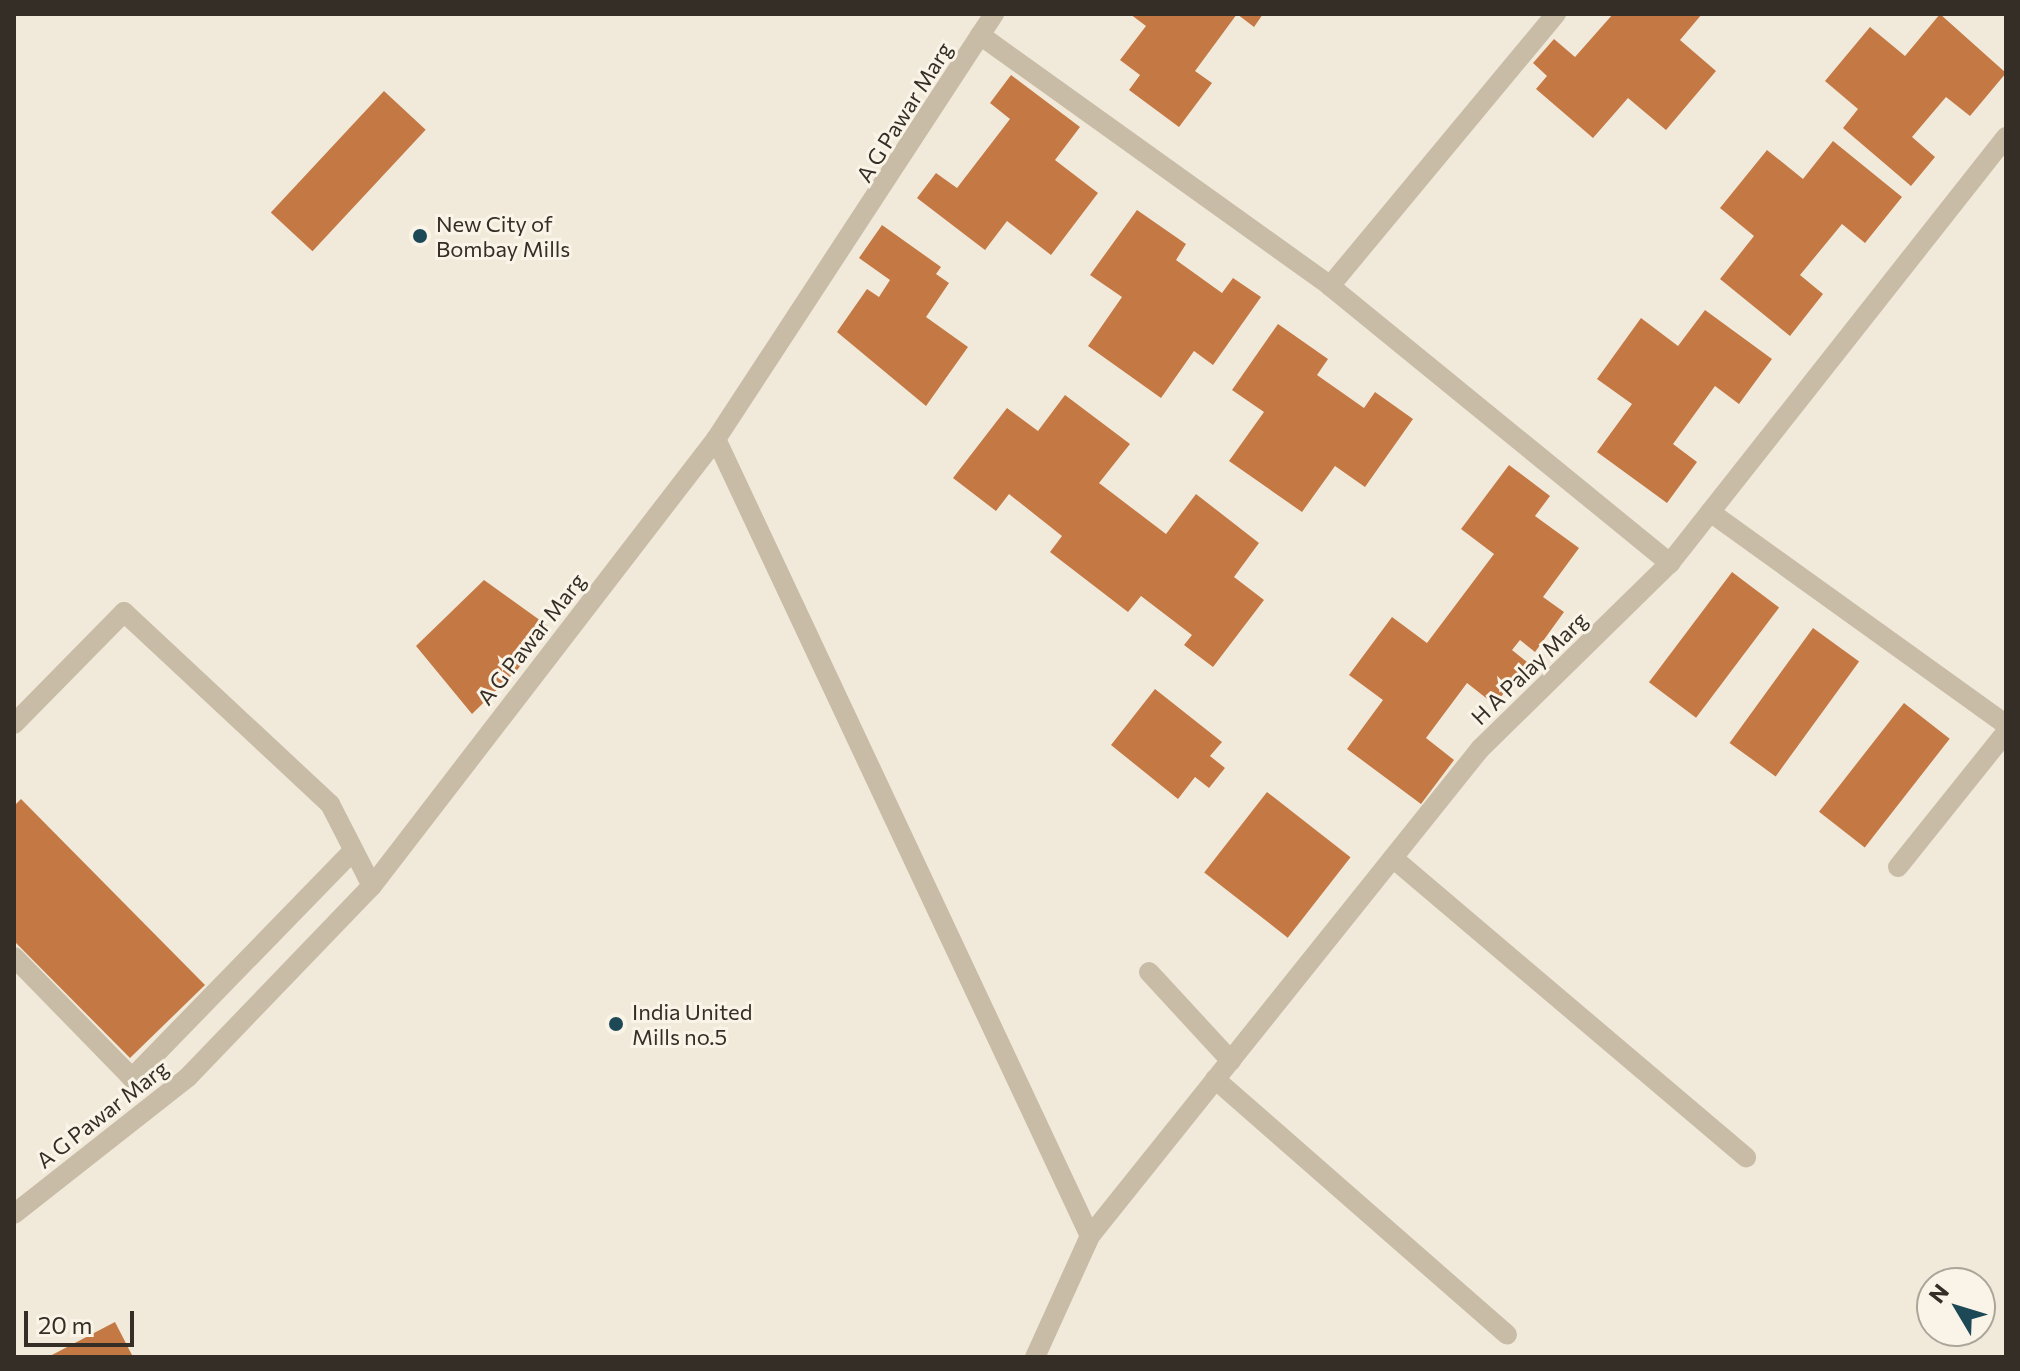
<!DOCTYPE html>
<html>
<head>
<meta charset="utf-8">
<style>
  body { margin:0 }
  #map { position:relative; width:2020px; height:1371px; overflow:hidden; background:#f1eada; font-family:Commissioner,sans-serif }
  div>[style] { position:absolute }
  .building>* { inset:0; background:#c47945; transform-origin:0 0 }
  .minor>* { height:20px; margin:-10px; padding:0 10px; transform-origin:10px; border-radius:10px; background:#c9bca7 }
  .dots>* { width:22px; height:22px; translate:-50% -50%; box-sizing:border-box; border:4px solid #f9f4e7; border-radius:50% }
  span { translate:-50% -50%; white-space:nowrap; text-align:center; line-height:1.15; -webkit-text-stroke:6px #f9f4e7; paint-order:stroke }
  .street-label { font-size:22px; color:#352e27 }
  .poi-label { font-size:22px; color:#352e27 }
  .left { translate:0 -50%; text-align:left }
  .frame { position:absolute; inset:0; border:16px solid #352e27; pointer-events:none }
  .north { position:absolute; left:1916px; top:1267px; width:80px; height:80px; box-sizing:border-box; background:#f9f4e7; border:2px solid #aba59a; border-radius:50%; rotate:308deg; font-size:22px; font-weight:700; line-height:32px; text-align:center; color:#352e27 }
  .north::after { content:''; display:block; margin:auto; width:28px; height:36px; background:#1d4956; clip-path:polygon(50% 0,100% 100%,50% 72%,0 100%) }
  .scale { position:absolute; left:24px; top:1311px; width:110px; height:36px; box-sizing:border-box; border:4px solid #352e27; border-top:0; padding-left:10px; font-size:24px; line-height:28px; white-space:nowrap; color:#352e27; -webkit-text-stroke:6px #f9f4e7; paint-order:stroke }
</style>
</head>
<body>
<div id="map">
  <div class="building">
    <div style="clip-path:polygon(1130px 14px,1263px 14px,1254px 27px,1237px 14px,1195px 71px,1212px 83px,1179px 127px,1129px 90px,1140px 75px,1120px 60px,1146px 26px)"></div>
    <div style="clip-path:polygon(1613px 14px,1702px 14px,1680px 40px,1716px 71px,1666px 130px,1628px 98px,1593px 138px,1536px 89px,1547px 76px,1533px 63px,1554px 39px,1575px 57px)"></div>
    <div style="clip-path:polygon(1940px 14px,2006px 73px,1970px 116px,1946px 97px,1912px 137px,1935px 157px,1911px 186px,1843px 128px,1858px 109px,1825px 81px,1870px 27px,1905px 56px)"></div>
    <div style="clip-path:polygon(1011px 75px,1080px 127px,1055px 160px,1098px 193px,1051px 255px,1007px 221px,985px 250px,917px 198px,936px 173px,957px 188px,1010px 119px,990px 103px)"></div>
    <div style="left:384px;top:91px;width:57px;height:166px;rotate:43deg"></div>
    <div style="clip-path:polygon(1833px 141px,1902px 197px,1865px 243px,1842px 224px,1800px 275px,1823px 294px,1790px 336px,1720px 279px,1754px 236px,1720px 208px,1767px 150px,1803px 179px)"></div>
    <div style="clip-path:polygon(1137px 210px,1186px 244px,1176px 260px,1222px 293px,1233px 278px,1261px 297px,1213px 365px,1194px 351px,1161px 398px,1088px 346px,1122px 297px,1090px 275px)"></div>
    <div style="clip-path:polygon(882px 225px,941px 267px,936px 274px,949px 283px,926px 317px,968px 347px,926px 406px,837px 332px,867px 289px,879px 297px,890px 280px,859px 258px)"></div>
    <div style="clip-path:polygon(1705px 310px,1772px 359px,1739px 404px,1715px 386px,1673px 444px,1697px 462px,1667px 503px,1597px 452px,1632px 404px,1597px 379px,1641px 318px,1678px 346px)"></div>
    <div style="clip-path:polygon(1278px 324px,1328px 359px,1317px 375px,1364px 408px,1375px 392px,1413px 419px,1365px 487px,1335px 466px,1302px 512px,1229px 461px,1264px 412px,1232px 390px)"></div>
    <div style="clip-path:polygon(1065px 395px,1130px 444px,1099px 483px,1166px 534px,1196px 494px,1259px 543px,1234px 577px,1264px 600px,1213px 667px,1184px 645px,1192px 635px,1141px 596px,1128px 612px,1050px 552px,1062px 536px,1009px 494px,996px 511px,953px 478px,1007px 408px,1038px 431px)"></div>
    <div style="clip-path:polygon(1509px 465px,1550px 496px,1535px 516px,1579px 548px,1543px 597px,1564px 612px,1535px 652px,1520px 640px,1512px 650px,1527px 662px,1495px 705px,1467px 683px,1426px 738px,1454px 760px,1421px 804px,1347px 749px,1383px 700px,1349px 675px,1392px 617px,1427px 643px,1494px 554px,1461px 529px)"></div>
    <div style="left:1732px;top:572px;width:59px;height:138px;rotate:37deg"></div>
    <div style="clip-path:polygon(484px 580px,548px 626px,518px 669px,472px 714px,416px 646px)"></div>
    <div style="left:1813px;top:628px;width:57px;height:142px;rotate:36deg"></div>
    <div style="clip-path:polygon(1155px 689px,1222px 742px,1210px 756px,1225px 768px,1209px 788px,1195px 777px,1178px 799px,1111px 745px)"></div>
    <div style="left:1904px;top:703px;width:58px;height:138px;rotate:38deg"></div>
    <div style="left:1267px;top:792px;width:106px;height:102px;rotate:38deg"></div>
    <div style="clip-path:polygon(21px 799px,205px 985px,130px 1058px,14px 941px,14px 806px)"></div>
    <div style="clip-path:polygon(115px 1322px,133px 1357px,48px 1357px)"></div>
  </div>
  <div class="minor">
    <div style="left:980px;top:35px;width:431px;rotate:35.6deg"></div>
    <div style="left:1330px;top:286px;width:439px;rotate:39.2deg"></div>
    <div style="left:1330px;top:286px;width:354px;rotate:-50.3deg"></div>
    <div style="left:716px;top:439px;width:880px;rotate:64.86deg"></div>
    <div style="left:1090px;top:1236px;width:133px;rotate:114.4deg"></div>
    <div style="left:1710px;top:512px;width:365px;rotate:35.7deg"></div>
    <div style="left:14px;top:724px;width:157px;rotate:-45.5deg"></div>
    <div style="left:124px;top:612px;width:282px;rotate:43deg"></div>
    <div style="left:330px;top:804px;width:92px;rotate:62.9deg"></div>
    <div style="left:1393px;top:858px;width:463px;rotate:40.3deg"></div>
    <div style="left:1898px;top:867px;width:173px;rotate:-51.3deg"></div>
    <div style="left:14px;top:957px;width:169px;rotate:45.7deg"></div>
    <div style="left:132px;top:1078px;width:317px;rotate:-45.8deg"></div>
    <div style="left:1149px;top:972px;width:121px;rotate:47.3deg"></div>
    <div style="left:1215px;top:1079px;width:388px;rotate:41.2deg"></div>
    <div style="left:14px;top:1214px;width:221px;rotate:-38.2deg"></div>
    <div style="left:188px;top:1077px;width:265px;rotate:-46.1deg"></div>
    <div style="left:372px;top:886px;width:564px;rotate:-52.42deg"></div>
    <div style="left:716px;top:439px;width:508px;rotate:-56.81deg"></div>
    <div style="left:1090px;top:1236px;width:624px;rotate:-51.31deg"></div>
    <div style="left:1480px;top:749px;width:266px;rotate:-44.4deg"></div>
    <div style="left:1670px;top:563px;width:543px;rotate:-51.74deg"></div>
  </div>
  <div class="dots">
    <div style="left:420px;top:236px;background:#1d4956"></div>
    <div style="left:616px;top:1024px;background:#1d4956"></div>
  </div>
  <div class="street-label">
    <span style="left:904px;top:112px;rotate:-58deg">A G Pawar Marg</span>
    <span style="left:531px;top:639px;rotate:-52deg">A G Pawar Marg</span>
    <span style="left:1529px;top:668px;rotate:-44deg">H A Palay Marg</span>
    <span style="left:102px;top:1114px;rotate:-38deg">A G Pawar Marg</span>
  </div>
  <div class="poi-label">
    <span class="left" style="left:436px;top:236px">New City of<br>Bombay Mills</span>
    <span class="left" style="left:632px;top:1024px">India United<br>Mills no.5</span>
  </div>
  <div class="frame"></div>
  <div class="north">N</div>
  <div class="scale">20 m</div>
</div>
</body>
</html>
